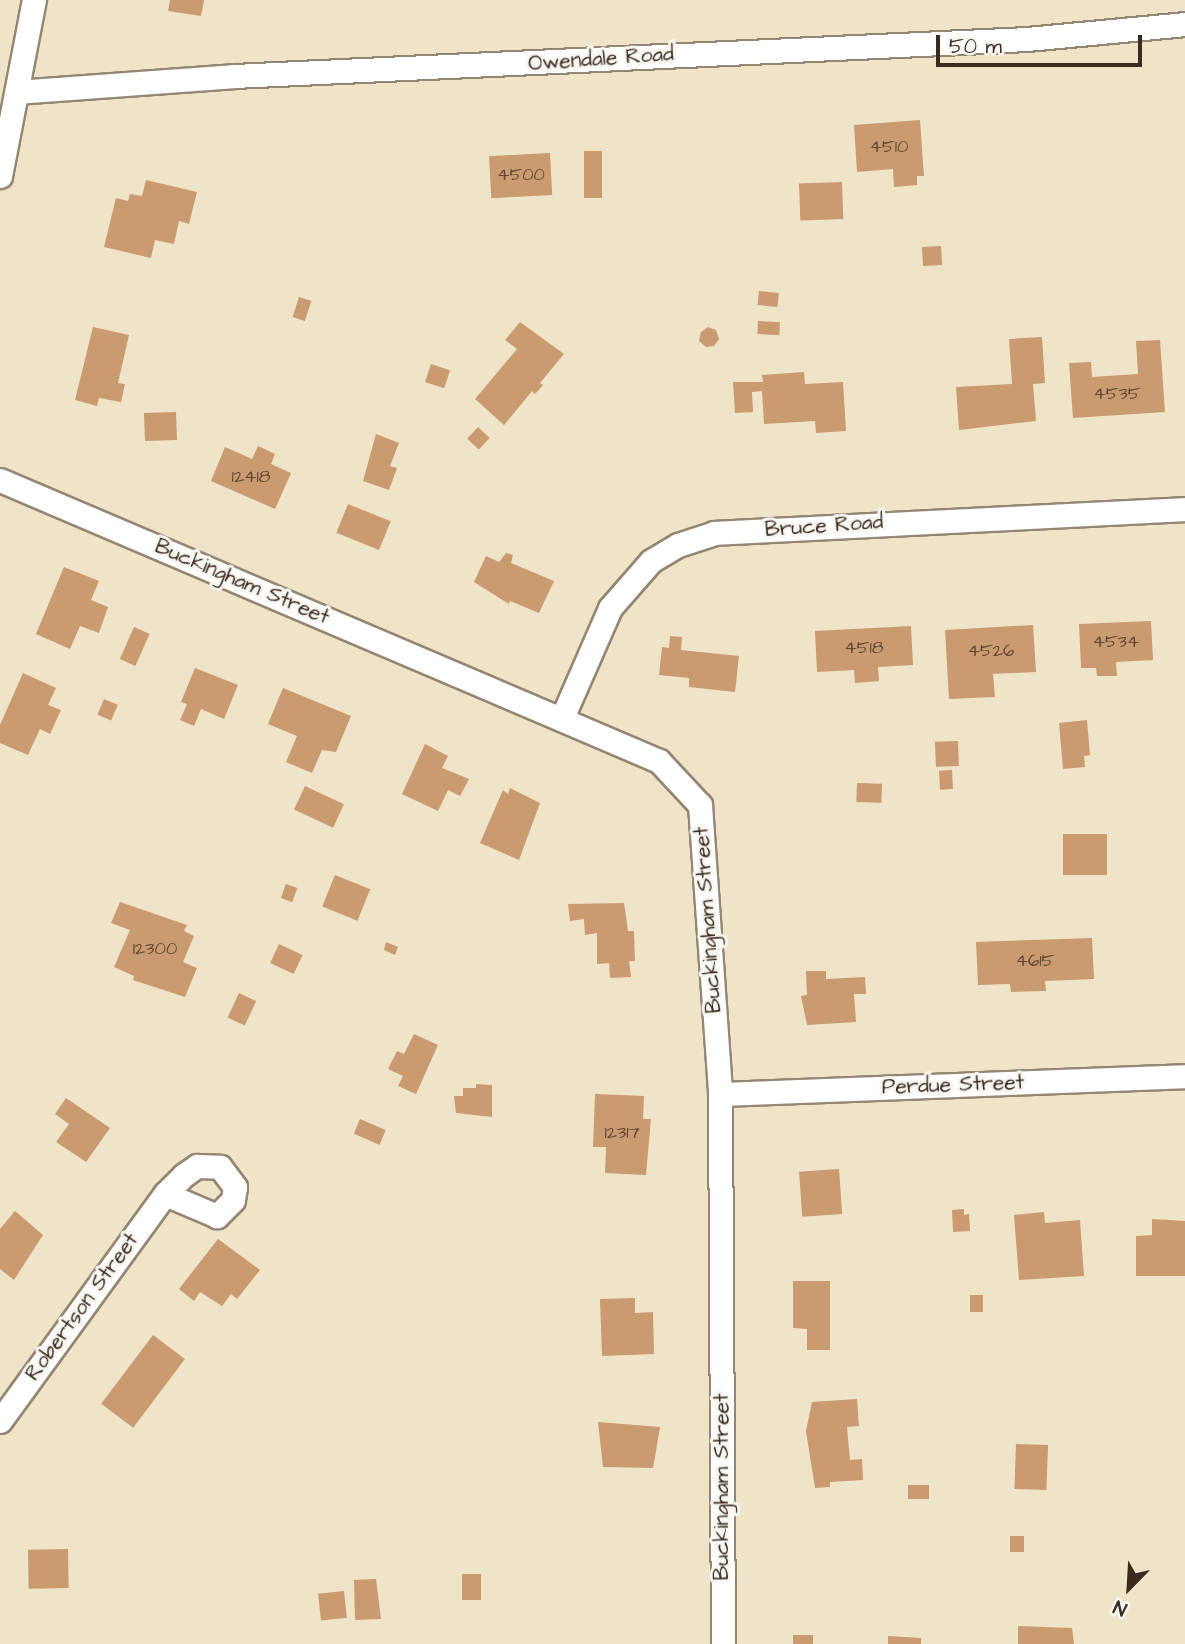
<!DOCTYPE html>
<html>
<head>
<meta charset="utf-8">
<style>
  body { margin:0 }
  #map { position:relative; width:1185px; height:1644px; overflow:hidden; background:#efe3c8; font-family:"Architects Daughter",sans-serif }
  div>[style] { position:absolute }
  .building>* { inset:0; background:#ca9a70; transform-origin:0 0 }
  .roads { filter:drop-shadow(2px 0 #958673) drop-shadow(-2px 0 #958673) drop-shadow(0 2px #958673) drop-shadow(0 -2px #958673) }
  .street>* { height:23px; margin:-11.5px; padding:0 11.5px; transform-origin:11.5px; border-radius:11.5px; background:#fff }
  span { translate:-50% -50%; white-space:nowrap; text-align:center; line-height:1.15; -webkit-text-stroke:6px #f6f6f2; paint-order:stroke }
  .number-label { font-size:18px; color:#5f4632 }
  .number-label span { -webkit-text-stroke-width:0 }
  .street-label { font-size:21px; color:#3b2a1e }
  .north { position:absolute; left:1094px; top:1553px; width:70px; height:70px; -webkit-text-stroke:5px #f6f6f2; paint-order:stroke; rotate:204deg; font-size:19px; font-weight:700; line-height:28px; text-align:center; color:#3b2a1e }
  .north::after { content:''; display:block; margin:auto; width:24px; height:32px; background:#3b2a1e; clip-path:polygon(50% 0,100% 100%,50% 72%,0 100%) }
  .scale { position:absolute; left:936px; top:35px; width:206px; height:32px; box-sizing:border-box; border:4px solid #3b2a1e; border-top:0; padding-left:9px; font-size:21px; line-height:24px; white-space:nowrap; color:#3b2a1e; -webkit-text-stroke:5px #f6f6f2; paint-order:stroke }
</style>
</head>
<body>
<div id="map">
  <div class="building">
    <div style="clip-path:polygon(170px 0,204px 0,201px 16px,168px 11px)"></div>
    <div style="clip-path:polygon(920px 120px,924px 176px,917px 176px,917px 185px,894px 187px,893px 169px,857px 172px,854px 125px)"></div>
    <div style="left:584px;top:151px;width:18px;height:47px"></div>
    <div style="left:550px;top:153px;width:42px;height:61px;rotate:87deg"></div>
    <div style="clip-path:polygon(146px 180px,197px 192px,189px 224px,179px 221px,174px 244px,155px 240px,151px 258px,104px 247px,116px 198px,128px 201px,130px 194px,142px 196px)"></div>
    <div style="left:842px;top:182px;width:37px;height:43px;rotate:88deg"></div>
    <div style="left:941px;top:246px;width:19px;height:19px;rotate:87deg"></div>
    <div style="left:759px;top:291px;width:20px;height:14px;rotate:6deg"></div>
    <div style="left:299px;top:297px;width:13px;height:21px;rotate:18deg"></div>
    <div style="left:758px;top:321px;width:22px;height:13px;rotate:3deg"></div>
    <div style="clip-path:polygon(520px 322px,564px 354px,540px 383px,543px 385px,535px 394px,532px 391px,504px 425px,475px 399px,517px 349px,505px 340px)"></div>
    <div style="clip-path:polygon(93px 327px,129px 335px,118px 383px,125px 384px,121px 402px,99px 398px,97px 406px,75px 400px)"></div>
    <div style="clip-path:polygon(708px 327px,716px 330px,719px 339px,714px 346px,706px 347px,699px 341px,701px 332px)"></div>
    <div style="clip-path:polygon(1042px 337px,1045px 383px,1033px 384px,1036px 421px,959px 430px,956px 387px,1012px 384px,1009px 339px)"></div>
    <div style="clip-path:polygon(1160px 340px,1165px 412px,1073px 418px,1069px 363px,1091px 362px,1092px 377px,1138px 374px,1136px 341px)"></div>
    <div style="left:431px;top:364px;width:20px;height:19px;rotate:18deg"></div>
    <div style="clip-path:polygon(804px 372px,805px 384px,843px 382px,846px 431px,816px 433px,815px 421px,764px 424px,762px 391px,752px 392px,753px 412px,735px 413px,733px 382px,763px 382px,762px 375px)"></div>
    <div style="left:176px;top:412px;width:28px;height:32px;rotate:88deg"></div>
    <div style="left:478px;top:427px;width:16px;height:16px;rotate:43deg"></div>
    <div style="clip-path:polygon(376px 434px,399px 443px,390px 466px,397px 468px,389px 490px,363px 481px)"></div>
    <div style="clip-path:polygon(258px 446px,275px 454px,271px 464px,291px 473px,275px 509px,211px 481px,225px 447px,252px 459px)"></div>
    <div style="left:348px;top:504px;width:46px;height:31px;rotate:22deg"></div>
    <div style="clip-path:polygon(506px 553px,513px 555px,511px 563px,554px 581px,539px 613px,510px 601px,509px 604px,474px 582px,486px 556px,499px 562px)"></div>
    <div style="clip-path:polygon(64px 567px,99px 581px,91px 600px,108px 607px,99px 633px,80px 626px,70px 649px,36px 634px)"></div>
    <div style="clip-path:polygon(1151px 621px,1153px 660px,1116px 662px,1117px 676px,1097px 676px,1096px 668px,1081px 668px,1079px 624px)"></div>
    <div style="clip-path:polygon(1033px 625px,1036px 672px,993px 674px,995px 697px,949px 699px,945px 630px)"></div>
    <div style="clip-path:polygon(911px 626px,913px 665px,878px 667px,879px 681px,855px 683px,854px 670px,817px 672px,815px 631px)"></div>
    <div style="left:134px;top:627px;width:17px;height:35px;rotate:24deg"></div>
    <div style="clip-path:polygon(670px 636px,682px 637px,681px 650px,739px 656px,735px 692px,689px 687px,689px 678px,659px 675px,662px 647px,669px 648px)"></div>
    <div style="clip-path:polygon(195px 668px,238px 685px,224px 719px,201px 709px,194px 726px,180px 720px,187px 704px,181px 702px)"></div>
    <div style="clip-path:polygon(23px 673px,56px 688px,48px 705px,61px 710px,50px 734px,40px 729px,28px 755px,0 743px,0 725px)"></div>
    <div style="clip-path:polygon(283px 688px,351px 716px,336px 752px,322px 750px,312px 773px,286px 762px,297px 736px,268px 724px)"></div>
    <div style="left:104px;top:699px;width:15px;height:17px;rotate:23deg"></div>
    <div style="clip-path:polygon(1087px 720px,1090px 755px,1084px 756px,1085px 767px,1063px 769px,1059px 723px)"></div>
    <div style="left:958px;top:741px;width:25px;height:23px;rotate:88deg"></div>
    <div style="clip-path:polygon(425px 744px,448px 756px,442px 768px,469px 779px,460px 796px,448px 790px,438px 811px,402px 794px)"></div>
    <div style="left:952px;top:770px;width:19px;height:13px;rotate:87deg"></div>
    <div style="left:857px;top:783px;width:25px;height:19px;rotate:2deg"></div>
    <div style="left:305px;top:786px;width:43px;height:26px;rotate:25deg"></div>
    <div style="clip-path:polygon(510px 788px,540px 803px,519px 860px,480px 843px,503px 790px,508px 794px)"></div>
    <div style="left:1063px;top:834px;width:44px;height:41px"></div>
    <div style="left:335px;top:875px;width:38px;height:34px;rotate:22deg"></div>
    <div style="left:286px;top:884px;width:12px;height:15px;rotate:20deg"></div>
    <div style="clip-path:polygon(120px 902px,187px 925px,184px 931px,194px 936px,183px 962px,197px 968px,185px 997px,133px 980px,134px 976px,114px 967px,130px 930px,111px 923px)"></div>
    <div style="clip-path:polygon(624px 903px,628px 931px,634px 931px,635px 961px,629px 961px,631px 977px,610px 978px,609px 963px,597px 964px,597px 933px,585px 935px,584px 919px,570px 921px,568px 904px)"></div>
    <div style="clip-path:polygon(1092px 938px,1094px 979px,1045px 981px,1046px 991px,1011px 992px,1010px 984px,978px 985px,976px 942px)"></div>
    <div style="clip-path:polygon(386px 942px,398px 947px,395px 955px,384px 950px)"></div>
    <div style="left:279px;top:944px;width:26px;height:21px;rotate:25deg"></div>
    <div style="clip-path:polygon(806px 971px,826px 971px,826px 979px,865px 977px,866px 994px,854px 994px,856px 1022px,807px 1025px,801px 996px,807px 995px)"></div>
    <div style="left:239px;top:993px;width:19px;height:27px;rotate:25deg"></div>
    <div style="clip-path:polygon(414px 1034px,438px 1045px,416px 1094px,398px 1086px,403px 1076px,388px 1069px,397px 1051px,404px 1054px)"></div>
    <div style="clip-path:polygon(476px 1084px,492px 1085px,492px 1117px,456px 1113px,454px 1096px,463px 1096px,463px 1088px,476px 1088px)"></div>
    <div style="clip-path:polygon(595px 1094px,644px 1096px,643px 1119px,651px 1119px,646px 1175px,605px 1173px,606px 1147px,593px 1147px)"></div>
    <div style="clip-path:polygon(66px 1098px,110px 1128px,86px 1162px,56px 1142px,69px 1124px,55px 1114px)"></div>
    <div style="left:360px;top:1119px;width:28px;height:16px;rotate:23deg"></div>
    <div style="left:839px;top:1169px;width:45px;height:40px;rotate:86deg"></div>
    <div style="clip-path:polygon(964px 1209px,964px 1215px,969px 1214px,970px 1231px,953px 1232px,952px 1210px)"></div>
    <div style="clip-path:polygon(15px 1211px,43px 1235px,14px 1280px,0 1269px,0 1229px)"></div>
    <div style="clip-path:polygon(1044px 1212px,1045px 1223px,1080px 1220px,1084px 1276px,1019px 1280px,1014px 1215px)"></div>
    <div style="clip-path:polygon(1152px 1219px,1185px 1221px,1185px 1276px,1136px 1276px,1136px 1236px,1152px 1235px)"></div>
    <div style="clip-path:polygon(218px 1239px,260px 1270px,237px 1299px,231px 1294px,222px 1306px,200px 1292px,194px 1301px,179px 1289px)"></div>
    <div style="clip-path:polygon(793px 1281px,830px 1281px,830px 1350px,807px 1350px,807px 1329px,793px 1328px)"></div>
    <div style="left:970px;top:1295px;width:13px;height:17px"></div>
    <div style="clip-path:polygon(635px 1298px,635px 1313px,653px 1312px,654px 1354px,602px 1356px,600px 1299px)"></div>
    <div style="left:153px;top:1335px;width:40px;height:86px;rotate:37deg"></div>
    <div style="clip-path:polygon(857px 1399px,859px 1426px,847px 1427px,850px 1460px,862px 1459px,863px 1480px,830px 1482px,830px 1487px,815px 1488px,806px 1431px,812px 1402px)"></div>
    <div style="clip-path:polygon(598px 1422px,660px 1427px,653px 1468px,603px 1467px)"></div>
    <div style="left:1016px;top:1444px;width:32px;height:45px;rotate:2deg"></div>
    <div style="left:929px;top:1485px;width:14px;height:21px;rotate:90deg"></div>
    <div style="left:1010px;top:1536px;width:14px;height:16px"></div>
    <div style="left:68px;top:1549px;width:39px;height:40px;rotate:89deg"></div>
    <div style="left:481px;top:1574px;width:26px;height:19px;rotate:90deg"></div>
    <div style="clip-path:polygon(376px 1579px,381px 1619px,355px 1620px,354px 1580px)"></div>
    <div style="left:344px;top:1591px;width:27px;height:26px;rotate:84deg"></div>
    <div style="clip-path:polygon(1018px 1626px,1072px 1628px,1074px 1644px,1018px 1644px)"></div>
    <div style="left:793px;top:1635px;width:20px;height:9px"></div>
    <div style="clip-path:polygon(888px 1636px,921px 1638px,921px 1644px,888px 1644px)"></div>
  </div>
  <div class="roads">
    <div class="street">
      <div style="left:17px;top:92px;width:218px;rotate:-4.2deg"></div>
      <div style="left:234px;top:76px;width:794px;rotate:-2.67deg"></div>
      <div style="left:1027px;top:39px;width:159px;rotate:-5.4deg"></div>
      <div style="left:0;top:176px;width:179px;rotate:-79.1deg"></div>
      <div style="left:0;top:480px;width:716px;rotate:23.09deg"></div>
      <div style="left:659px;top:761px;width:60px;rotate:47deg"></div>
      <div style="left:700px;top:805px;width:290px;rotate:86deg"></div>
      <div style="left:720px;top:1094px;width:550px;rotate:89.69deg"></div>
      <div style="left:562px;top:718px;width:120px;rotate:-66.4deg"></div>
      <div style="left:610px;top:608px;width:62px;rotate:-48.9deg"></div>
      <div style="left:651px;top:561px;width:31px;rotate:-31deg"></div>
      <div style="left:678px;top:545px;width:38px;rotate:-18deg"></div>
      <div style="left:714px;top:533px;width:472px;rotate:-2.9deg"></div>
      <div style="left:720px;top:1094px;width:465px;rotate:-2.2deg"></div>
      <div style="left:0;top:1421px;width:281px;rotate:-54deg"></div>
      <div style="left:165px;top:1194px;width:27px;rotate:-45deg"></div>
      <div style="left:184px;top:1175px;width:16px;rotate:-35deg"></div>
      <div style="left:197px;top:1166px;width:23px;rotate:2deg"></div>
      <div style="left:220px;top:1167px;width:25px;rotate:53deg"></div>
      <div style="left:235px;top:1187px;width:13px;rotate:99deg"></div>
      <div style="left:233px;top:1200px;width:23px;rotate:135deg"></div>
      <div style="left:217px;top:1216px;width:56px;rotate:-157.1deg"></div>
    </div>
  </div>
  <div class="number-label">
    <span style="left:889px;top:147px">4510</span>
    <span style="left:521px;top:175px">4500</span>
    <span style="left:1117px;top:394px">4535</span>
    <span style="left:251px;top:477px">12418</span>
    <span style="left:1116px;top:642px">4534</span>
    <span style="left:864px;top:648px">4518</span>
    <span style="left:991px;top:651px">4526</span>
    <span style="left:155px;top:949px">12300</span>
    <span style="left:1035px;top:961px">4615</span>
    <span style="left:622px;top:1133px">12317</span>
  </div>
  <div class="street-label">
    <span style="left:601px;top:59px;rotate:-4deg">Owendale Road</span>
    <span style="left:824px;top:526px;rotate:-4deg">Bruce Road</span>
    <span style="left:242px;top:582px;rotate:23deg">Buckingham Street</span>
    <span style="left:708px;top:920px;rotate:-94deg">Buckingham Street</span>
    <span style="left:953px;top:1085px;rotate:-2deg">Perdue Street</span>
    <span style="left:82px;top:1307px;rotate:-54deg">Robertson Street</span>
    <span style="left:722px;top:1487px;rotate:-90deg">Buckingham Street</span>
  </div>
  <div class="north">N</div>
  <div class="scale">50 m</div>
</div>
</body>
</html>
